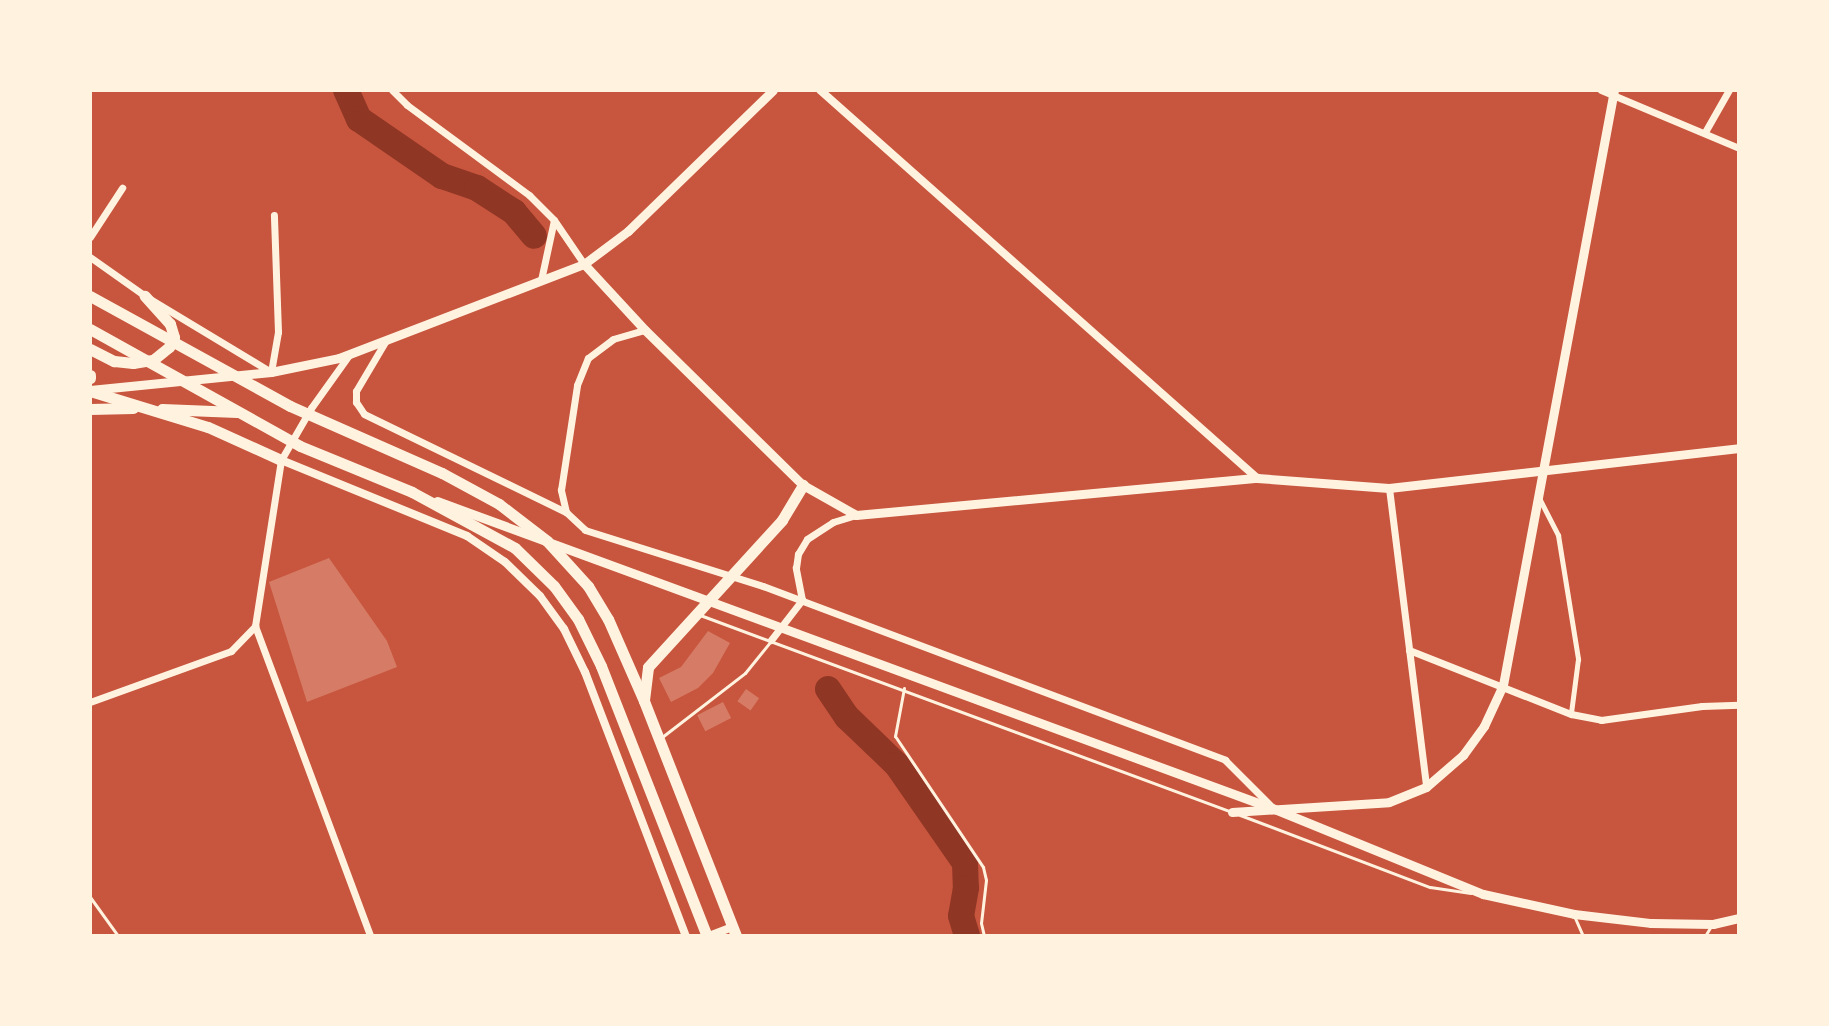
<!DOCTYPE html>
<html>
<head>
<meta charset="utf-8">
<style>
  body { margin:0 }
  #map { position:relative; width:1829px; height:1026px; overflow:hidden; background:#c8553d; font-family:Inter,sans-serif }
  div>[style] { position:absolute }
  .river>* { height:26px; margin:-13px; padding:0 13px; transform-origin:13px; border-radius:13px; background:#8f3625 }
  .building>* { inset:0; background:#d67c66; transform-origin:0 0 }
  .path>* { height:3px; margin:-1.5px; padding:0 1.5px; transform-origin:1.5px; border-radius:1.5px; background:#fff3e0 }
  .service>* { height:3px; margin:-1.5px; padding:0 1.5px; transform-origin:1.5px; border-radius:1.5px; background:#fff3e0 }
  .pedestrian>* { height:5px; margin:-2.5px; padding:0 2.5px; transform-origin:2.5px; border-radius:2.5px; background:#fff3e0 }
  .minor>* { height:7px; margin:-3.5px; padding:0 3.5px; transform-origin:3.5px; border-radius:3.5px; background:#fff3e0 }
  .tertiary>* { height:8px; margin:-4px; padding:0 4px; transform-origin:4px; border-radius:4px; background:#fff3e0 }
  .secondary>* { height:9px; margin:-4.5px; padding:0 4.5px; transform-origin:4.5px; border-radius:4.5px; background:#fff3e0 }
  .trunk>* { height:11px; margin:-5.5px; padding:0 5.5px; transform-origin:5.5px; border-radius:5.5px; background:#fff3e0 }
  span { translate:-50% -50%; white-space:nowrap; text-align:center; line-height:1.15; -webkit-text-stroke:8px #fff3e0; paint-order:stroke }
  .frame { position:absolute; inset:0; border:92px solid #fff3e0; pointer-events:none }
</style>
</head>
<body>
<div id="map">
  <div class="river">
    <div style="left:346px;top:90px;width:32px;rotate:66deg"></div>
    <div style="left:359px;top:119px;width:101px;rotate:34.5deg"></div>
    <div style="left:442px;top:176px;width:37px;rotate:19deg"></div>
    <div style="left:477px;top:188px;width:44px;rotate:33deg"></div>
    <div style="left:514px;top:212px;width:31px;rotate:50deg"></div>
    <div style="left:828px;top:689px;width:34px;rotate:56deg"></div>
    <div style="left:847px;top:717px;width:69px;rotate:43.8deg"></div>
    <div style="left:897px;top:765px;width:119px;rotate:55.2deg"></div>
    <div style="left:965px;top:863px;width:25px;rotate:88deg"></div>
    <div style="left:966px;top:888px;width:28px;rotate:100deg"></div>
    <div style="left:961px;top:916px;width:21px;rotate:73deg"></div>
  </div>
  <div class="building">
    <div style="clip-path:polygon(329px 558px,387px 641px,397px 667px,307px 702px,269px 582px)"></div>
    <div style="clip-path:polygon(708px 631px,730px 643px,713px 673px,698px 688px,671px 702px,659px 678px,681px 667px)"></div>
    <div style="left:746px;top:689px;width:16px;height:15px;rotate:35deg"></div>
    <div style="left:723px;top:702px;width:18px;height:29px;rotate:63deg"></div>
  </div>
  <div class="path">
    <div style="left:90px;top:897px;width:48px;rotate:54.3deg"></div>
  </div>
  <div class="service">
    <div style="left:700px;top:615px;width:564px;rotate:20.33deg"></div>
    <div style="left:904px;top:688px;width:49px;rotate:100.6deg"></div>
    <div style="left:895px;top:736px;width:158px;rotate:56.1deg"></div>
    <div style="left:983px;top:867px;width:13px;rotate:77deg"></div>
    <div style="left:986px;top:880px;width:43px;rotate:96.6deg"></div>
    <div style="left:981px;top:923px;width:13px;rotate:77deg"></div>
    <div style="left:662px;top:737px;width:105px;rotate:-37.6deg"></div>
    <div style="left:745px;top:673px;width:40px;rotate:-51deg"></div>
    <div style="left:1240px;top:815px;width:203px;rotate:20.8deg"></div>
    <div style="left:1430px;top:887px;width:41px;rotate:8.3deg"></div>
    <div style="left:1575px;top:918px;width:20px;rotate:66deg"></div>
    <div style="left:1705px;top:936px;width:12px;rotate:-59deg"></div>
  </div>
  <div class="pedestrian">
    <div style="left:1539px;top:498px;width:42px;rotate:62.8deg"></div>
    <div style="left:1558px;top:535px;width:126px;rotate:80.8deg"></div>
    <div style="left:1578px;top:659px;width:54px;rotate:97.4deg"></div>
  </div>
  <div class="minor">
    <div style="left:392px;top:90px;width:21px;rotate:45deg"></div>
    <div style="left:407px;top:105px;width:152px;rotate:36.4deg"></div>
    <div style="left:529px;top:195px;width:35px;rotate:45deg"></div>
    <div style="left:554px;top:220px;width:53px;rotate:55.7deg"></div>
    <div style="left:1601px;top:90px;width:150px;rotate:22.8deg"></div>
    <div style="left:1705px;top:132px;width:48px;rotate:-60.3deg"></div>
    <div style="left:90px;top:237px;width:59px;rotate:-56.9deg"></div>
    <div style="left:90px;top:257px;width:67px;rotate:35.3deg"></div>
    <div style="left:145px;top:296px;width:147px;rotate:31.1deg"></div>
    <div style="left:271px;top:372px;width:41px;rotate:-80.1deg"></div>
    <div style="left:278px;top:332px;width:117px;rotate:-92deg"></div>
    <div style="left:541px;top:280px;width:61px;rotate:-77.8deg"></div>
    <div style="left:385px;top:342px;width:57px;rotate:120.6deg"></div>
    <div style="left:356px;top:391px;width:11px;rotate:90deg"></div>
    <div style="left:356px;top:402px;width:14px;rotate:56deg"></div>
    <div style="left:364px;top:414px;width:225px;rotate:25.9deg"></div>
    <div style="left:566px;top:512px;width:26px;rotate:43deg"></div>
    <div style="left:585px;top:530px;width:187px;rotate:17.5deg"></div>
    <div style="left:763px;top:586px;width:494px;rotate:20.6deg"></div>
    <div style="left:1225px;top:760px;width:65px;rotate:45deg"></div>
    <div style="left:349px;top:355px;width:65px;rotate:125.6deg"></div>
    <div style="left:311px;top:408px;width:60px;rotate:120deg"></div>
    <div style="left:281px;top:460px;width:168px;rotate:98.9deg"></div>
    <div style="left:255px;top:626px;width:331px;rotate:69.6deg"></div>
    <div style="left:1389px;top:488px;width:301px;rotate:82.9deg"></div>
    <div style="left:566px;top:512px;width:23px;rotate:-103deg"></div>
    <div style="left:561px;top:490px;width:106px;rotate:-81.3deg"></div>
    <div style="left:577px;top:385px;width:29px;rotate:-68deg"></div>
    <div style="left:588px;top:358px;width:31px;rotate:-37deg"></div>
    <div style="left:613px;top:339px;width:33px;rotate:-16deg"></div>
    <div style="left:771px;top:640px;width:51px;rotate:-52.2deg"></div>
    <div style="left:802px;top:600px;width:33px;rotate:-101deg"></div>
    <div style="left:796px;top:568px;width:14px;rotate:-82deg"></div>
    <div style="left:798px;top:554px;width:17px;rotate:-59deg"></div>
    <div style="left:807px;top:539px;width:31px;rotate:-33deg"></div>
    <div style="left:833px;top:522px;width:24px;rotate:-17deg"></div>
    <div style="left:1409px;top:650px;width:174px;rotate:21.6deg"></div>
    <div style="left:1571px;top:714px;width:31px;rotate:11deg"></div>
    <div style="left:1601px;top:720px;width:102px;rotate:-7.9deg"></div>
    <div style="left:1702px;top:706px;width:37px;rotate:-2deg"></div>
    <div style="left:90px;top:702px;width:150px;rotate:-19.9deg"></div>
    <div style="left:231px;top:651px;width:35px;rotate:-46deg"></div>
  </div>
  <div class="tertiary">
    <div style="left:820px;top:90px;width:584px;rotate:41.6deg"></div>
    <div style="left:281px;top:460px;width:201px;rotate:22.2deg"></div>
    <div style="left:467px;top:536px;width:46px;rotate:34.4deg"></div>
    <div style="left:505px;top:562px;width:49px;rotate:44.2deg"></div>
    <div style="left:540px;top:596px;width:41px;rotate:54deg"></div>
    <div style="left:564px;top:629px;width:48px;rotate:64deg"></div>
    <div style="left:585px;top:672px;width:283px;rotate:69.1deg"></div>
    <div style="left:709px;top:936px;width:25px;rotate:-21deg"></div>
  </div>
  <div class="secondary">
    <div style="left:584px;top:264px;width:90px;rotate:47.3deg"></div>
    <div style="left:645px;top:330px;width:221px;rotate:44.5deg"></div>
    <div style="left:803px;top:485px;width:61px;rotate:29.5deg"></div>
    <div style="left:856px;top:515px;width:403px;rotate:-5.3deg"></div>
    <div style="left:1257px;top:478px;width:132px;rotate:4.3deg"></div>
    <div style="left:1389px;top:488px;width:352px;rotate:-6.5deg"></div>
    <div style="left:90px;top:390px;width:182px;rotate:-5.7deg"></div>
    <div style="left:271px;top:372px;width:69px;rotate:-11.6deg"></div>
    <div style="left:339px;top:358px;width:262px;rotate:-21deg"></div>
    <div style="left:584px;top:264px;width:55px;rotate:-36.9deg"></div>
    <div style="left:628px;top:231px;width:202px;rotate:-44.2deg"></div>
    <div style="left:437px;top:501px;width:890px;rotate:20.19deg"></div>
    <div style="left:1272px;top:808px;width:228px;rotate:22.2deg"></div>
    <div style="left:1483px;top:894px;width:93px;rotate:12.4deg"></div>
    <div style="left:1574px;top:914px;width:78px;rotate:6.7deg"></div>
    <div style="left:1651px;top:923px;width:62px;rotate:0.9deg"></div>
    <div style="left:1713px;top:924px;width:27px;rotate:-13deg"></div>
    <div style="left:1232px;top:812px;width:157px;rotate:-3.6deg"></div>
    <div style="left:1389px;top:802px;width:40px;rotate:-22deg"></div>
    <div style="left:1426px;top:787px;width:49px;rotate:-40.9deg"></div>
    <div style="left:1463px;top:755px;width:36px;rotate:-54deg"></div>
    <div style="left:1484px;top:726px;width:45px;rotate:-65.1deg"></div>
    <div style="left:1503px;top:685px;width:605px;rotate:-79.43deg"></div>
  </div>
  <div class="trunk">
    <div style="left:90px;top:296px;width:228px;rotate:28.8deg"></div>
    <div style="left:290px;top:406px;width:166px;rotate:23.8deg"></div>
    <div style="left:442px;top:473px;width:65px;rotate:28.5deg"></div>
    <div style="left:499px;top:504px;width:61px;rotate:37.6deg"></div>
    <div style="left:547px;top:541px;width:61px;rotate:47.7deg"></div>
    <div style="left:588px;top:586px;width:39px;rotate:59deg"></div>
    <div style="left:608px;top:619px;width:90px;rotate:66.3deg"></div>
    <div style="left:644px;top:701px;width:252px;rotate:68.6deg"></div>
    <div style="left:90px;top:329px;width:240px;rotate:29.1deg"></div>
    <div style="left:300px;top:446px;width:121px;rotate:22.3deg"></div>
    <div style="left:412px;top:492px;width:117px;rotate:28.5deg"></div>
    <div style="left:515px;top:548px;width:54px;rotate:44.3deg"></div>
    <div style="left:554px;top:586px;width:41px;rotate:54deg"></div>
    <div style="left:578px;top:619px;width:52px;rotate:63.9deg"></div>
    <div style="left:601px;top:666px;width:290px;rotate:68.6deg"></div>
    <div style="left:90px;top:349px;width:27px;rotate:27deg"></div>
    <div style="left:114px;top:361px;width:19px;rotate:6deg"></div>
    <div style="left:133px;top:363px;width:20px;rotate:-9deg"></div>
    <div style="left:153px;top:360px;width:21px;rotate:-39deg"></div>
    <div style="left:169px;top:347px;width:11px;rotate:-63deg"></div>
    <div style="left:174px;top:337px;width:14px;rotate:-107deg"></div>
    <div style="left:170px;top:324px;width:38px;rotate:-132deg"></div>
    <div style="left:90px;top:375px;width:3px;rotate:90deg"></div>
    <div style="left:90px;top:391px;width:123px;rotate:17deg"></div>
    <div style="left:208px;top:427px;width:80px;rotate:24.3deg"></div>
    <div style="left:90px;top:409px;width:43px;rotate:-1.3deg"></div>
    <div style="left:162px;top:409px;width:75px;rotate:2.3deg"></div>
    <div style="left:644px;top:700px;width:33px;rotate:-83deg"></div>
    <div style="left:648px;top:667px;width:199px;rotate:-47.6deg"></div>
    <div style="left:782px;top:520px;width:41px;rotate:-59deg"></div>
  </div>
  <div class="frame"></div>
</div>
</body>
</html>
